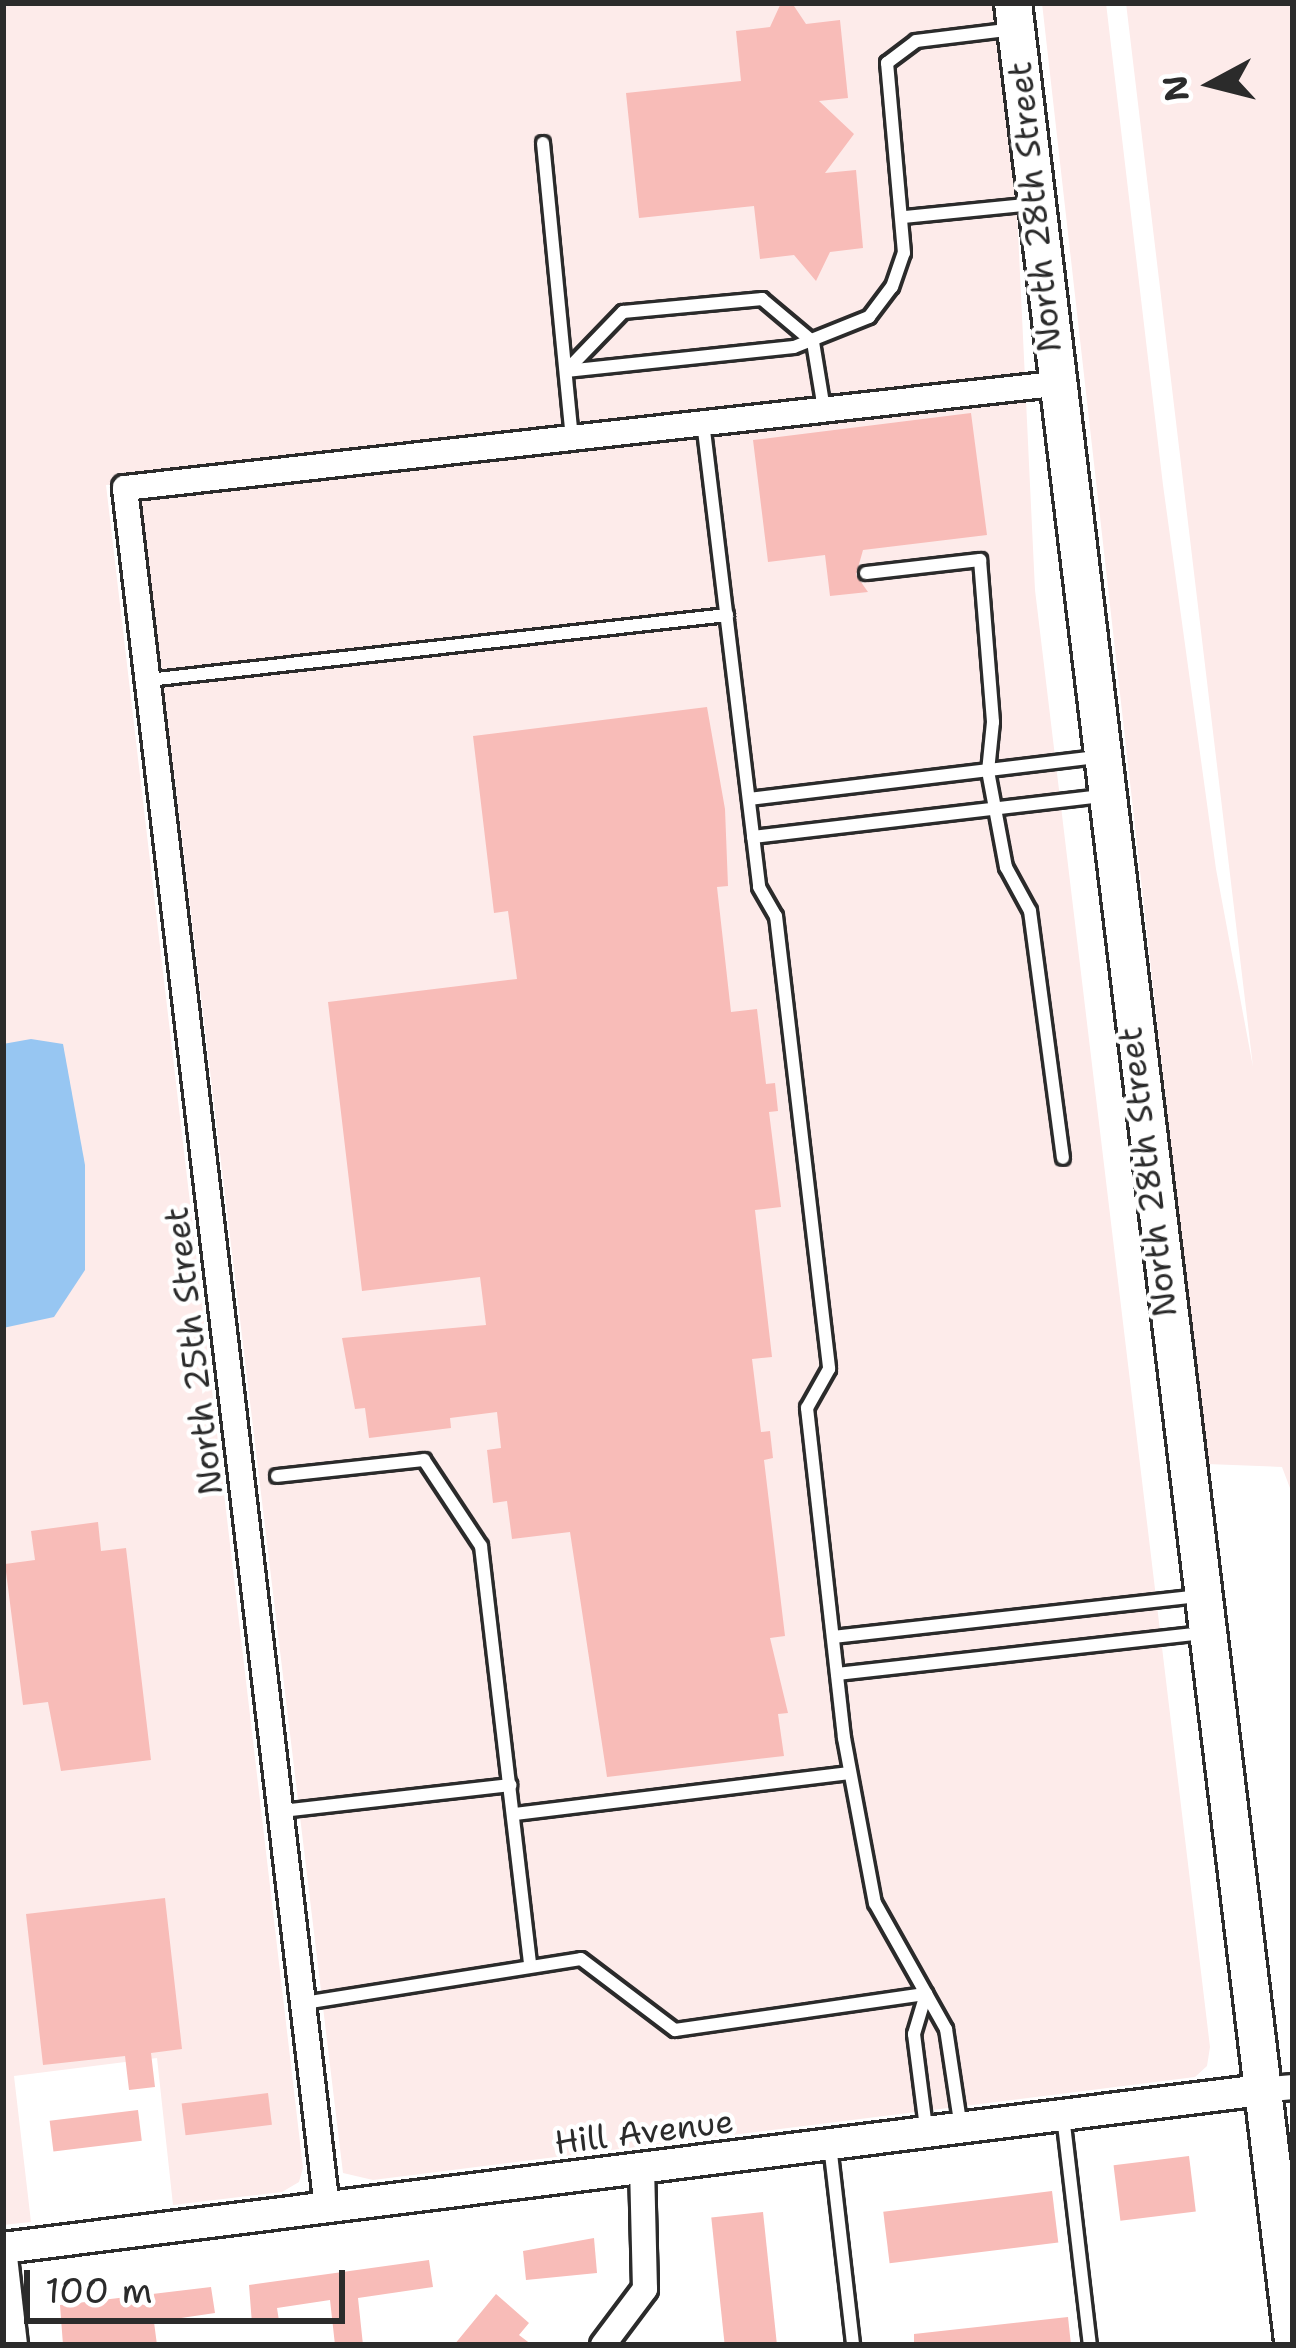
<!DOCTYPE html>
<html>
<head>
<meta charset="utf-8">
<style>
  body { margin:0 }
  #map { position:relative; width:1296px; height:2348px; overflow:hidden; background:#fff; font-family:"Shantell Sans",sans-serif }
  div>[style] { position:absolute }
  .built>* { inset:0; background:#fdebea }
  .water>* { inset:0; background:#97c6f2 }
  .building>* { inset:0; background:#f8bcb8; transform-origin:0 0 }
  .roads { filter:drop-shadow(3px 0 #2b2b2b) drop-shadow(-3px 0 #2b2b2b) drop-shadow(0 3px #2b2b2b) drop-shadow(0 -3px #2b2b2b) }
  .service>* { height:12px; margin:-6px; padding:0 6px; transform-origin:6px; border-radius:6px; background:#fff }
  .minor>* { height:24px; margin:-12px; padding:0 12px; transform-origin:12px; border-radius:12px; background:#fff }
  .tertiary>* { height:30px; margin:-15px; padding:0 15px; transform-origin:15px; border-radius:15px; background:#fff }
  .secondary>* { height:36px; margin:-18px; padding:0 18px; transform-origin:18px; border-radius:18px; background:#fff }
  span { translate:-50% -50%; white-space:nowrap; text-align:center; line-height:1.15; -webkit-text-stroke:9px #fff; paint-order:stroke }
  .street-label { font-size:33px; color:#2b2b2b }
  .frame { position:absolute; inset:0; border:6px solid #2b2b2b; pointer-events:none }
  .north { position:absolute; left:1152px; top:24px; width:120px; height:120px; -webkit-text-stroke:9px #fff; paint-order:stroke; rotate:263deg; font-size:33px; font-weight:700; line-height:48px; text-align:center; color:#2b2b2b }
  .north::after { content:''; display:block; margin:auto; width:42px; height:54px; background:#2b2b2b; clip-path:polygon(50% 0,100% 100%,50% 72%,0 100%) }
  .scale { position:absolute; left:24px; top:2270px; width:321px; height:54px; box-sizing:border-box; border:6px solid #2b2b2b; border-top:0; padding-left:15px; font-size:36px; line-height:42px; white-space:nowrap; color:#2b2b2b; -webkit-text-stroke:9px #fff; paint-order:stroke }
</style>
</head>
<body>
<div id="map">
  <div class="built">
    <div style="clip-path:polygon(3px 3px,996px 3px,1015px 168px,1035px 590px,1210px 2047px,1207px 2066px,1195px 2077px,373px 2180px,343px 2173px,139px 482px,106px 485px,303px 2168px,299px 2182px,282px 2192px,173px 2205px,157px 2058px,14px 2076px,31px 2222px,3px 2225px)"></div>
    <div style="clip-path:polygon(1042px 3px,1106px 3px,1163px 485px,1216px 869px,1253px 1067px,1126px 3px,1293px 3px,1293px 1496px,1282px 1467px,1207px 1464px)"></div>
  </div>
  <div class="water">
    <div style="clip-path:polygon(31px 1039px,63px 1044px,85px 1165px,85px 1270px,54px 1317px,3px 1328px,3px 1044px)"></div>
  </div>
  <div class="building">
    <div style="clip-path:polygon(781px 3px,792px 3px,806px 24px,840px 20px,848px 98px,819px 101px,854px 134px,825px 173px,856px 170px,863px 248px,830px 252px,816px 281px,794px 255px,760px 259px,754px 206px,639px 218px,626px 93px,741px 81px,736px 31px,770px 27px)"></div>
    <div style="clip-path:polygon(971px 413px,987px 535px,863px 550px,856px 575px,868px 592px,830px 596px,825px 555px,768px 562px,753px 440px)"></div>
    <div style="clip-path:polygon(707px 707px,725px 809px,728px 886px,717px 887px,731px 1012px,757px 1009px,766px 1084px,775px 1083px,778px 1111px,769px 1112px,781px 1207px,755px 1210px,772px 1357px,752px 1359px,761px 1432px,770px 1431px,773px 1458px,764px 1460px,785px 1636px,770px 1638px,788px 1713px,778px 1714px,784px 1756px,607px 1777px,570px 1532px,512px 1539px,507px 1501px,493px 1503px,487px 1450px,501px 1448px,497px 1412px,450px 1418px,451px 1428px,369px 1438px,365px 1408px,355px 1409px,342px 1338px,486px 1325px,480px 1277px,362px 1291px,328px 1002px,517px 979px,508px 911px,494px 913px,473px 736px)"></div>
    <div style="clip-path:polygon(98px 1522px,101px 1551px,126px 1548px,151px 1760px,61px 1771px,48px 1702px,23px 1705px,5px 1564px,35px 1560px,31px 1531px)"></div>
    <div style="clip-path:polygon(165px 1898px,182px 2049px,151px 2053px,155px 2087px,129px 2090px,125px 2056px,43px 2065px,26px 1914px)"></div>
    <div style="left:268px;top:2093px;width:32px;height:87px;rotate:83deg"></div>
    <div style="left:138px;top:2110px;width:31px;height:89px;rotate:83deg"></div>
    <div style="left:1189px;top:2156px;width:56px;height:76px;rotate:83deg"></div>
    <div style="left:1052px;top:2191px;width:52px;height:170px;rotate:83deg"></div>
    <div style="left:763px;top:2212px;width:134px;height:52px;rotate:84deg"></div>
    <div style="clip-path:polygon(594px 2238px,597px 2273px,526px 2280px,523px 2251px)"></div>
    <div style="clip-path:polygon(429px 2260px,433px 2287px,358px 2298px,363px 2345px,335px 2345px,330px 2300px,277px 2308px,279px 2321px,252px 2324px,249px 2285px)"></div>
    <div style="clip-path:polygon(211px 2287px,215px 2313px,154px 2322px,157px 2345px,63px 2345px,60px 2305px)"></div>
    <div style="clip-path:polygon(496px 2294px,529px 2323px,519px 2335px,532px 2345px,454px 2345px)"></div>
    <div style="clip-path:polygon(1068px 2317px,1071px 2345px,914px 2345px,914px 2334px)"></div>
  </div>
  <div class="roads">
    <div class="service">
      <div style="left:543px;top:143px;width:295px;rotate:84.4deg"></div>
      <div style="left:904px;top:217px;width:131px;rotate:-5.7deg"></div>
      <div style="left:567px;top:370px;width:81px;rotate:-46deg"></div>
      <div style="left:623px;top:312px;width:140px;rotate:-5.3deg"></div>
      <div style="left:762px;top:299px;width:67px;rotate:40.1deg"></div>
      <div style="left:813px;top:342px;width:68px;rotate:80.7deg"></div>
      <div style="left:566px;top:371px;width:229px;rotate:-6deg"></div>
      <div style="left:794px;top:347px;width:81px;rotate:-21.8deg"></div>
      <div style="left:869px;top:317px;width:38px;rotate:-53deg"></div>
      <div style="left:892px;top:287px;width:36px;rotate:-71deg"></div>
      <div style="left:904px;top:253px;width:191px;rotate:-95.1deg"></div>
      <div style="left:887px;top:63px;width:36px;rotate:-37deg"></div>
      <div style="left:916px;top:41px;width:99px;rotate:-7deg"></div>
      <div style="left:703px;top:422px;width:468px;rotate:83.1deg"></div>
      <div style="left:759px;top:887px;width:34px;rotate:60deg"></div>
      <div style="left:776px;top:916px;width:456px;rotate:83.3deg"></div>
      <div style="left:829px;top:1369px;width:45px;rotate:119.4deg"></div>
      <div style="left:807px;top:1408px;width:332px;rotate:83.6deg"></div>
      <div style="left:844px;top:1738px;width:168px;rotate:79.4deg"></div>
      <div style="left:875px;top:1903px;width:145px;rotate:60.6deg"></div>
      <div style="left:946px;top:2029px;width:100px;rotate:81.4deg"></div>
      <div style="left:866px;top:573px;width:115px;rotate:-6.5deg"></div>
      <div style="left:980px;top:560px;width:163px;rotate:85.4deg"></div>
      <div style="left:993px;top:722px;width:49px;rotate:95.8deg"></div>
      <div style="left:988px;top:771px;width:98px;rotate:79.4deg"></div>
      <div style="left:1006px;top:867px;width:50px;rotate:61.4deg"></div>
      <div style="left:1030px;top:911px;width:249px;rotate:82.4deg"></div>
      <div style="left:148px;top:680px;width:583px;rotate:-6.41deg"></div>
      <div style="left:749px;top:799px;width:352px;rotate:-6.9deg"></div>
      <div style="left:753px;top:837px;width:351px;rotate:-6.7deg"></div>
      <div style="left:277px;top:1476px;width:148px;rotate:-6.2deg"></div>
      <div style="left:424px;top:1460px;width:103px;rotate:56.5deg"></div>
      <div style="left:481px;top:1546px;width:423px;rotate:83.3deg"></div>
      <div style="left:833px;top:1637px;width:367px;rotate:-6.4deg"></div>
      <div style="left:837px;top:1674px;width:368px;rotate:-6.4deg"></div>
      <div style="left:282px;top:1811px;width:230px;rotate:-6.5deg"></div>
      <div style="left:515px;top:1814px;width:337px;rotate:-7deg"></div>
      <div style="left:926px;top:1994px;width:42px;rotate:106.7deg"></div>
      <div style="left:914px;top:2034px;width:95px;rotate:82.7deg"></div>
      <div style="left:304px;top:2003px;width:280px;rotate:-9deg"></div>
      <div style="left:581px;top:1959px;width:118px;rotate:37.1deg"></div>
      <div style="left:675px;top:2030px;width:254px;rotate:-8.2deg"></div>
      <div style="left:1063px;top:2116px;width:231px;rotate:83.3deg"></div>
      <div style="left:830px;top:2145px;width:201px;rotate:83.4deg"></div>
    </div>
    <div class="minor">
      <div style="left:1260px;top:2090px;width:33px;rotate:-5deg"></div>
      <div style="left:327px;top:2208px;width:1732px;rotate:-96.7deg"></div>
      <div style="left:125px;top:488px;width:935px;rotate:-6.39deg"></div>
      <div style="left:4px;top:2248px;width:98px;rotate:83.5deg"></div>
      <div style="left:603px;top:2345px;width:70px;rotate:-53.1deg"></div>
      <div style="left:645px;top:2289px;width:120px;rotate:-91.4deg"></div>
    </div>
    <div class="tertiary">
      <div style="left:3px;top:2248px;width:1267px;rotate:-7.16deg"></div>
    </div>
    <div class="secondary">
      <div style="left:1013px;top:3px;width:2354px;rotate:83.17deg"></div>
    </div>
  </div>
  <div class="street-label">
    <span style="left:1035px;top:207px;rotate:-96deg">North 28th Street</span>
    <span style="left:1148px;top:1172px;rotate:-97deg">North 28th Street</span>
    <span style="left:194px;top:1351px;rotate:-97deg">North 25th Street</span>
    <span style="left:644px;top:2132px;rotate:-7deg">Hill Avenue</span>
  </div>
  <div class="frame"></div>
  <div class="north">N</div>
  <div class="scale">100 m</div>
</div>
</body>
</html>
